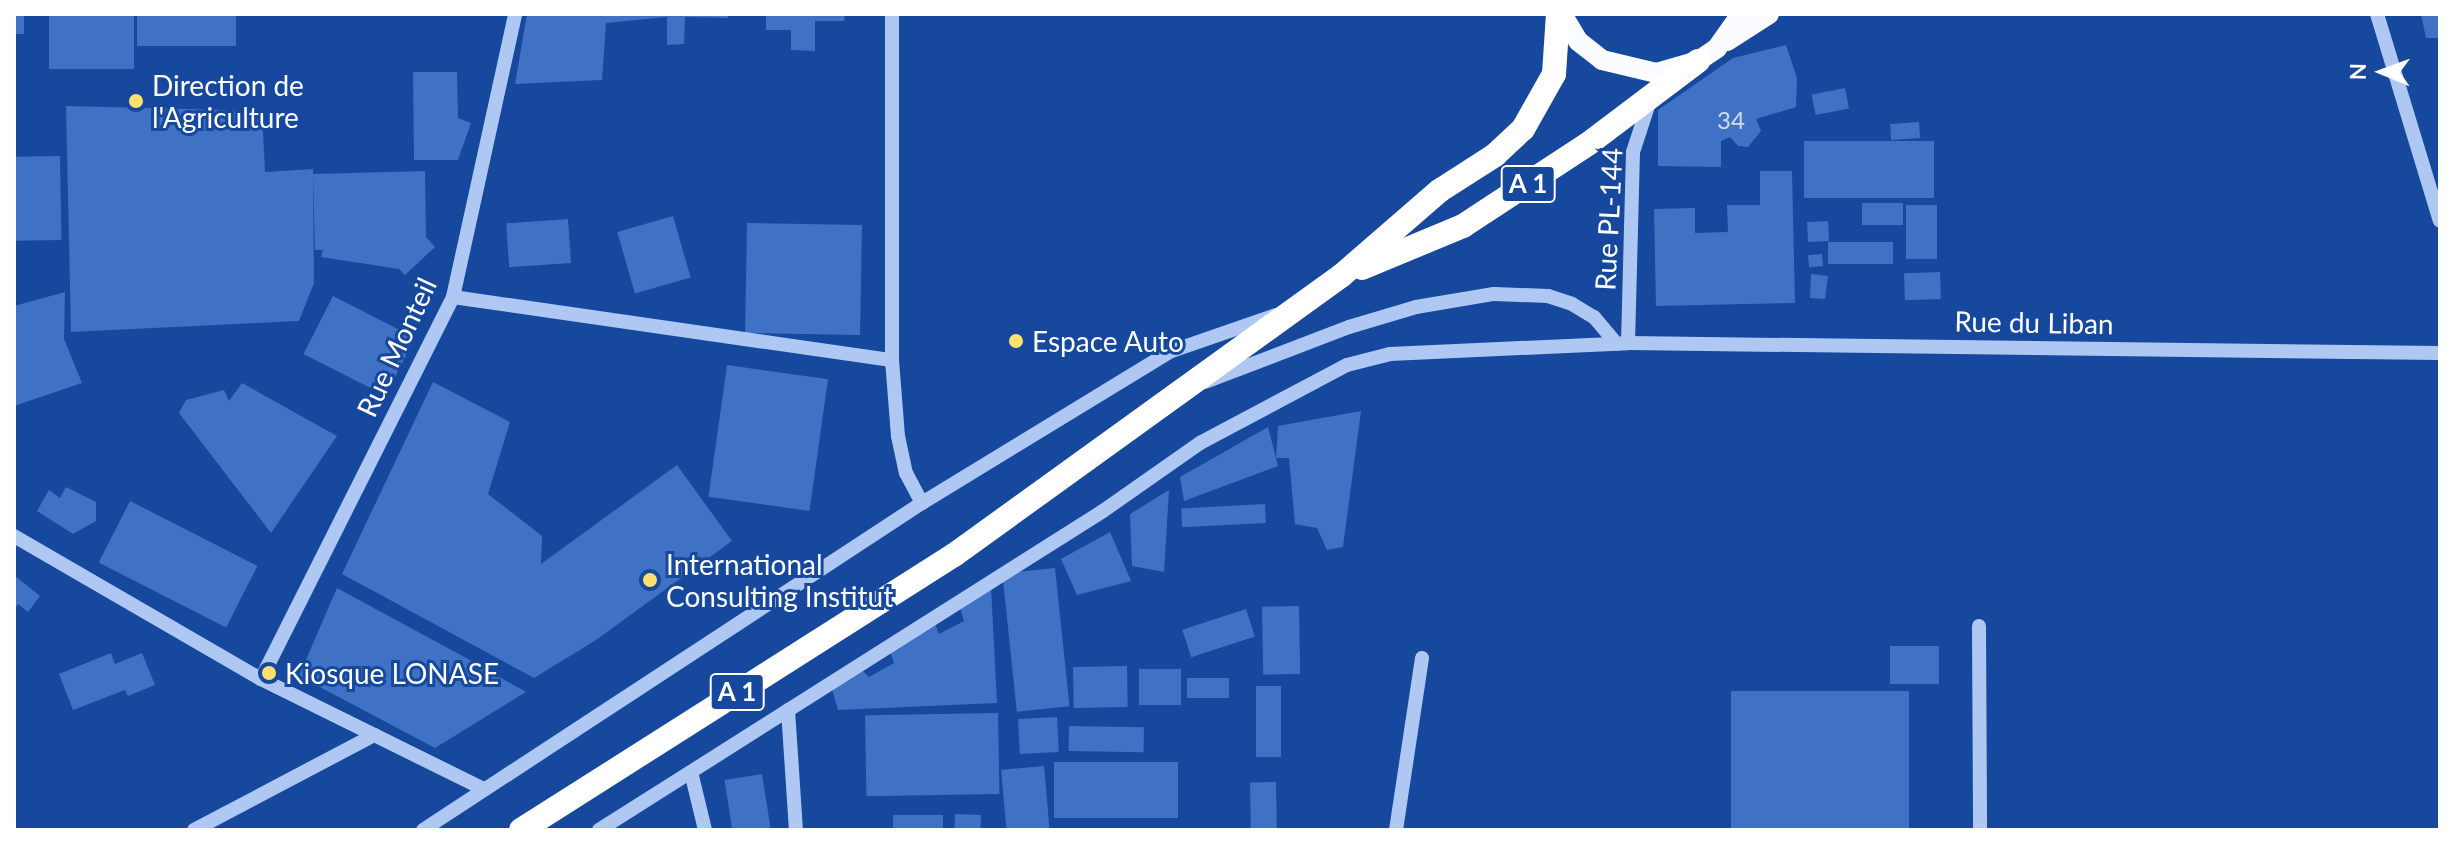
<!DOCTYPE html>
<html>
<head>
<meta charset="utf-8">
<style>
  body { margin:0 }
  #map { position:relative; width:2454px; height:844px; overflow:hidden; background:#16489e; font-family:Lato,sans-serif }
  div>[style] { position:absolute }
  .building>* { inset:0; background:#3f71c4; transform-origin:0 0 }
  .minor>* { height:14px; margin:-7px; padding:0 7px; transform-origin:7px; border-radius:7px; background:#aec8f3 }
  .major>* { height:20px; margin:-10px; padding:0 10px; transform-origin:10px; border-radius:10px; background:#fafcff }
  .highway>* { height:24px; margin:-12px; padding:0 12px; transform-origin:12px; border-radius:12px; background:#fff }
  .dots>* { width:22px; height:22px; translate:-50% -50%; box-sizing:border-box; border:4px solid #16489e; border-radius:50% }
  span { translate:-50% -50%; white-space:nowrap; text-align:center; line-height:1.15; -webkit-text-stroke:6px #16489e; paint-order:stroke }
  .number-label { font-size:24px; color:#cfdcf0 }
  .number-label span { -webkit-text-stroke-width:0 }
  .shield-label span { padding:2px 6px; background:#16489e; border:2px solid; border-radius:6px; -webkit-text-stroke-width:0 }
  .shield-label { font-size:26px; color:#fff; font-weight:700 }
  .poi-label { font-size:28px; color:#fff }
  .left { translate:0 -50%; text-align:left }
  .street-label { font-size:28px; color:#fff }
  .frame { position:absolute; inset:0; border:16px solid #fff; pointer-events:none }
  .north { position:absolute; left:2342px; top:32px; width:80px; height:80px; -webkit-text-stroke:6px #16489e; paint-order:stroke; rotate:271deg; font-size:22px; font-weight:700; line-height:32px; text-align:center; color:#fff }
  .north::after { content:''; display:block; margin:auto; width:28px; height:36px; background:#fff; clip-path:polygon(50% 0,100% 100%,50% 72%,0 100%) }
</style>
</head>
<body>
<div id="map">
  <div class="building">
    <div style="left:14px;top:14px;width:10px;height:20px"></div>
    <div style="left:49px;top:14px;width:85px;height:55px"></div>
    <div style="left:137px;top:14px;width:99px;height:32px"></div>
    <div style="clip-path:polygon(527px 14px,728px 14px,728px 18px,685px 17px,684px 44px,667px 45px,667px 17px,606px 23px,602px 80px,515px 84px)"></div>
    <div style="clip-path:polygon(766px 14px,845px 14px,844px 21px,815px 21px,815px 51px,791px 50px,791px 30px,766px 30px)"></div>
    <div style="clip-path:polygon(2421px 14px,2440px 14px,2440px 38px,2426px 38px)"></div>
    <div style="clip-path:polygon(1786px 45px,1797px 78px,1796px 107px,1756px 119px,1761px 131px,1748px 147px,1738px 146px,1730px 137px,1721px 141px,1721px 167px,1658px 166px,1658px 110px,1733px 58px)"></div>
    <div style="clip-path:polygon(413px 72px,457px 72px,458px 118px,471px 123px,458px 160px,414px 160px)"></div>
    <div style="left:1845px;top:88px;width:21px;height:34px;rotate:79deg"></div>
    <div style="clip-path:polygon(66px 106px,262px 111px,265px 172px,313px 169px,314px 283px,299px 321px,71px 332px)"></div>
    <div style="left:1919px;top:122px;width:16px;height:29px;rotate:86deg"></div>
    <div style="left:1804px;top:141px;width:130px;height:57px"></div>
    <div style="left:60px;top:156px;width:84px;height:46px;rotate:89deg"></div>
    <div style="clip-path:polygon(425px 171px,426px 237px,435px 247px,405px 275px,399px 269px,321px 257px,323px 250px,315px 250px,313px 174px)"></div>
    <div style="clip-path:polygon(1760px 171px,1792px 171px,1795px 303px,1656px 306px,1654px 209px,1695px 208px,1695px 233px,1728px 232px,1727px 205px,1760px 205px)"></div>
    <div style="left:1903px;top:203px;width:22px;height:41px;rotate:90deg"></div>
    <div style="left:1906px;top:205px;width:31px;height:54px"></div>
    <div style="left:673px;top:216px;width:64px;height:58px;rotate:74deg"></div>
    <div style="left:568px;top:219px;width:44px;height:62px;rotate:86deg"></div>
    <div style="left:1828px;top:221px;width:20px;height:21px;rotate:87deg"></div>
    <div style="left:747px;top:223px;width:115px;height:110px;rotate:1deg"></div>
    <div style="left:1828px;top:242px;width:65px;height:22px"></div>
    <div style="left:1822px;top:254px;width:12px;height:14px;rotate:85deg"></div>
    <div style="left:1940px;top:272px;width:27px;height:36px;rotate:88deg"></div>
    <div style="clip-path:polygon(1811px 274px,1828px 276px,1825px 299px,1810px 298px)"></div>
    <div style="clip-path:polygon(65px 292px,64px 339px,82px 383px,14px 406px,14px 306px)"></div>
    <div style="left:333px;top:296px;width:92px;height:65px;rotate:27deg"></div>
    <div style="left:727px;top:365px;width:102px;height:133px;rotate:8deg"></div>
    <div style="clip-path:polygon(433px 382px,510px 422px,488px 494px,542px 536px,541px 564px,677px 465px,732px 541px,596px 640px,534px 678px,342px 574px)"></div>
    <div style="clip-path:polygon(242px 383px,337px 436px,271px 533px,179px 413px,186px 400px,224px 390px,229px 401px)"></div>
    <div style="clip-path:polygon(1361px 411px,1343px 547px,1327px 550px,1317px 528px,1295px 524px,1289px 458px,1276px 458px,1278px 426px)"></div>
    <div style="clip-path:polygon(1268px 427px,1278px 466px,1184px 501px,1180px 477px)"></div>
    <div style="clip-path:polygon(66px 487px,96px 502px,96px 521px,73px 534px,37px 511px,49px 490px,60px 498px)"></div>
    <div style="clip-path:polygon(1169px 490px,1164px 572px,1132px 566px,1130px 514px)"></div>
    <div style="left:130px;top:501px;width:143px;height:69px;rotate:27deg"></div>
    <div style="left:1265px;top:504px;width:19px;height:84px;rotate:87deg"></div>
    <div style="clip-path:polygon(1110px 532px,1131px 581px,1077px 595px,1061px 559px)"></div>
    <div style="left:1055px;top:568px;width:139px;height:53px;rotate:84deg"></div>
    <div style="clip-path:polygon(14px 575px,40px 596px,28px 612px,18px 604px,14px 610px)"></div>
    <div style="clip-path:polygon(991px 586px,997px 703px,838px 710px,832px 689px,862px 670px,869px 677px,894px 663px,890px 651px,935px 624px,939px 634px,964px 621px,960px 607px)"></div>
    <div style="clip-path:polygon(337px 588px,468px 659px,526px 692px,435px 748px,299px 676px)"></div>
    <div style="left:1299px;top:606px;width:68px;height:37px;rotate:89deg"></div>
    <div style="left:1246px;top:609px;width:29px;height:67px;rotate:72deg"></div>
    <div style="left:1890px;top:646px;width:49px;height:38px"></div>
    <div style="clip-path:polygon(111px 653px,115px 664px,142px 653px,155px 685px,128px 696px,125px 690px,73px 710px,59px 674px)"></div>
    <div style="left:1127px;top:666px;width:41px;height:54px;rotate:89deg"></div>
    <div style="left:1181px;top:669px;width:36px;height:42px;rotate:90deg"></div>
    <div style="left:1229px;top:678px;width:20px;height:42px;rotate:90deg"></div>
    <div style="left:1256px;top:686px;width:25px;height:71px"></div>
    <div style="left:1731px;top:691px;width:178px;height:139px"></div>
    <div style="left:998px;top:713px;width:81px;height:133px;rotate:89deg"></div>
    <div style="left:1057px;top:717px;width:35px;height:39px;rotate:87deg"></div>
    <div style="left:1069px;top:726px;width:75px;height:25px;rotate:1deg"></div>
    <div style="left:1178px;top:762px;width:56px;height:124px;rotate:90deg"></div>
    <div style="left:1044px;top:766px;width:64px;height:43px;rotate:85deg"></div>
    <div style="left:762px;top:774px;width:57px;height:38px;rotate:81deg"></div>
    <div style="left:1276px;top:782px;width:48px;height:26px;rotate:89deg"></div>
    <div style="left:955px;top:814px;width:26px;height:16px;rotate:2deg"></div>
    <div style="left:893px;top:815px;width:50px;height:15px"></div>
  </div>
  <div class="minor">
    <div style="left:892px;top:14px;width:346px;rotate:90deg"></div>
    <div style="left:892px;top:360px;width:76px;rotate:85.5deg"></div>
    <div style="left:898px;top:436px;width:38px;rotate:78deg"></div>
    <div style="left:906px;top:473px;width:34px;rotate:62deg"></div>
    <div style="left:2377px;top:14px;width:216px;rotate:73.1deg"></div>
    <div style="left:453px;top:297px;width:443px;rotate:8.2deg"></div>
    <div style="left:1628px;top:343px;width:191px;rotate:-88.5deg"></div>
    <div style="left:1633px;top:152px;width:55px;rotate:-71.9deg"></div>
    <div style="left:1205px;top:382px;width:154px;rotate:-20.9deg"></div>
    <div style="left:1349px;top:327px;width:70px;rotate:-16.6deg"></div>
    <div style="left:1416px;top:307px;width:79px;rotate:-9.5deg"></div>
    <div style="left:1494px;top:294px;width:54px;rotate:2.1deg"></div>
    <div style="left:1548px;top:296px;width:25px;rotate:18deg"></div>
    <div style="left:1572px;top:304px;width:26px;rotate:31deg"></div>
    <div style="left:1594px;top:317px;width:35px;rotate:50deg"></div>
    <div style="left:14px;top:536px;width:285px;rotate:30.1deg"></div>
    <div style="left:261px;top:679px;width:249px;rotate:26.3deg"></div>
    <div style="left:1979px;top:626px;width:204px;rotate:89.7deg"></div>
    <div style="left:261px;top:679px;width:428px;rotate:-63.3deg"></div>
    <div style="left:453px;top:297px;width:290px;rotate:-77.6deg"></div>
    <div style="left:788px;top:710px;width:120px;rotate:86.2deg"></div>
    <div style="left:691px;top:772px;width:60px;rotate:76.4deg"></div>
    <div style="left:194px;top:830px;width:204px;rotate:-27.8deg"></div>
    <div style="left:423px;top:830px;width:597px;rotate:-33.24deg"></div>
    <div style="left:922px;top:503px;width:289px;rotate:-31.4deg"></div>
    <div style="left:1169px;top:352px;width:113px;rotate:-19.1deg"></div>
    <div style="left:599px;top:830px;width:596px;rotate:-32.33deg"></div>
    <div style="left:1103px;top:511px;width:118px;rotate:-35deg"></div>
    <div style="left:1200px;top:443px;width:166px;rotate:-28deg"></div>
    <div style="left:1347px;top:365px;width:44px;rotate:-14.3deg"></div>
    <div style="left:1390px;top:354px;width:238px;rotate:-2.6deg"></div>
    <div style="left:1628px;top:343px;width:812px;rotate:0.71deg"></div>
    <div style="left:1396px;top:830px;width:174px;rotate:-81.4deg"></div>
  </div>
  <div class="major">
    <div style="left:1562px;top:14px;width:31px;rotate:59deg"></div>
    <div style="left:1578px;top:41px;width:31px;rotate:38deg"></div>
    <div style="left:1602px;top:60px;width:56px;rotate:13.5deg"></div>
    <div style="left:1656px;top:73px;width:44px;rotate:-15.9deg"></div>
    <div style="left:1698px;top:61px;width:23px;rotate:-34deg"></div>
    <div style="left:1717px;top:48px;width:42px;rotate:-54.8deg"></div>
    <div style="left:1727px;top:41px;width:50px;rotate:-32.7deg"></div>
  </div>
  <div class="highway">
    <div style="left:1362px;top:268px;width:109px;rotate:-22.6deg"></div>
    <div style="left:1463px;top:226px;width:149px;rotate:-33.3deg"></div>
    <div style="left:1588px;top:144px;width:138px;rotate:-37deg"></div>
    <div style="left:521px;top:830px;width:513px;rotate:-32.42deg"></div>
    <div style="left:954px;top:555px;width:477px;rotate:-35.8deg"></div>
    <div style="left:1341px;top:276px;width:130px;rotate:-40.9deg"></div>
    <div style="left:1439px;top:191px;width:67px;rotate:-32.7deg"></div>
    <div style="left:1495px;top:155px;width:38px;rotate:-43deg"></div>
    <div style="left:1523px;top:129px;width:63px;rotate:-60.6deg"></div>
    <div style="left:1554px;top:74px;width:60px;rotate:-86.2deg"></div>
  </div>
  <div class="dots">
    <div style="left:136px;top:101px;background:#ffdf70"></div>
    <div style="left:1016px;top:341px;background:#ffdf70"></div>
    <div style="left:650px;top:580px;background:#ffdf70"></div>
    <div style="left:269px;top:673px;background:#ffdf70"></div>
  </div>
  <div class="number-label">
    <span style="left:1731px;top:120px">34</span>
  </div>
  <div class="shield-label">
    <span style="left:1528px;top:184px">A 1</span>
    <span style="left:737px;top:692px">A 1</span>
  </div>
  <div class="poi-label">
    <span class="left" style="left:152px;top:101px">Direction de<br>l'Agriculture</span>
    <span class="left" style="left:1032px;top:341px">Espace Auto</span>
    <span class="left" style="left:666px;top:580px">International<br>Consulting Institut</span>
    <span class="left" style="left:285px;top:673px">Kiosque LONASE</span>
  </div>
  <div class="street-label">
    <span style="left:1608px;top:219px;rotate:-87deg">Rue PL-144</span>
    <span style="left:2034px;top:322px;rotate:1deg">Rue du Liban</span>
    <span style="left:396px;top:347px;rotate:-65deg">Rue Monteil</span>
  </div>
  <div class="frame"></div>
  <div class="north">N</div>
</div>
</body>
</html>
